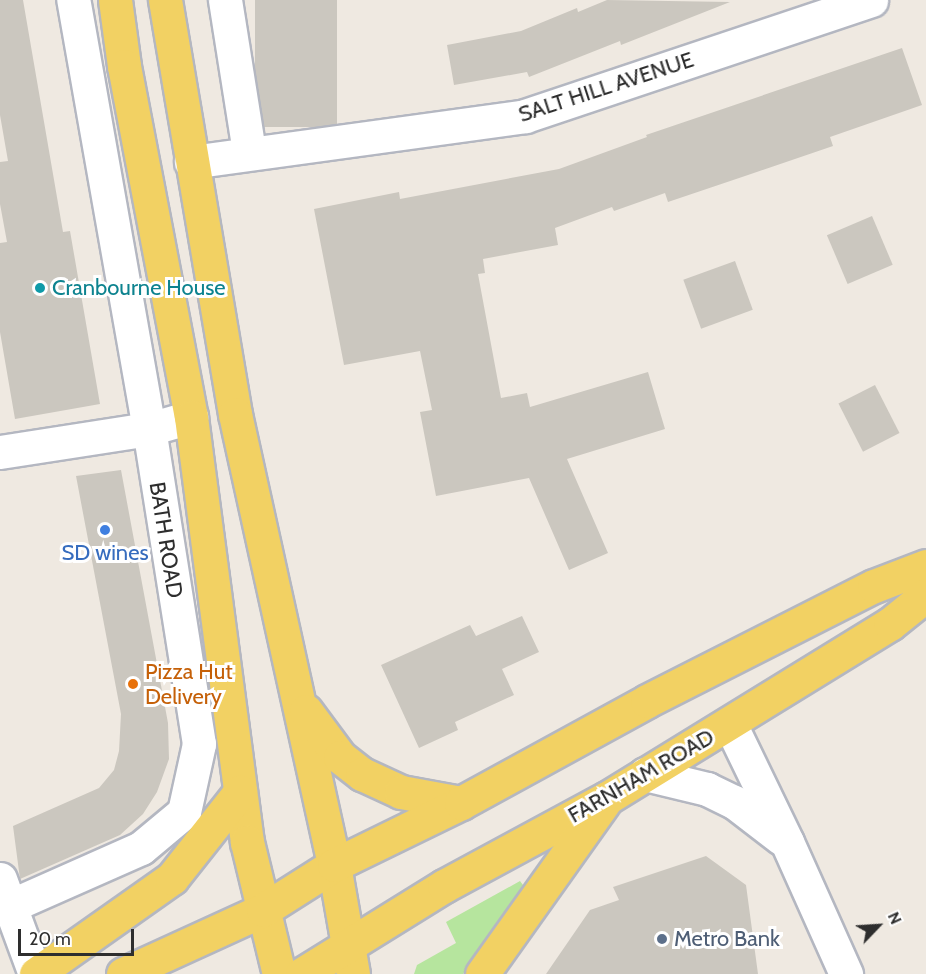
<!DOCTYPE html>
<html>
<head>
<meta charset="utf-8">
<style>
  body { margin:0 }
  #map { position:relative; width:926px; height:974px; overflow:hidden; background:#efe9e1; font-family:Cabin,sans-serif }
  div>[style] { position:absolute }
  .green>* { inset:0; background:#b6e59e }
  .building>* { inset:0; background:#cbc7bf; transform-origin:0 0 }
  .roads { filter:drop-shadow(2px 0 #b4b7c1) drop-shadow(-2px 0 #b4b7c1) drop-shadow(0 2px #b4b7c1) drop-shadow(0 -2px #b4b7c1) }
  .minor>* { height:33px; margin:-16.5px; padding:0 16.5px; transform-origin:16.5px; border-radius:16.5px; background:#fff }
  .major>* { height:33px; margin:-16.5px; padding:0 16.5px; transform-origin:16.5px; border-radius:16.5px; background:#f2d163 }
  .dots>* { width:16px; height:16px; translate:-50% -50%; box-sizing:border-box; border:3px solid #fff; border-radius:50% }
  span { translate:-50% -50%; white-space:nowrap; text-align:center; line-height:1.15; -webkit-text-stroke:6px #fff; paint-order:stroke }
  .street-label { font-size:22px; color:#2e2e2e }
  .culture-label { font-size:22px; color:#0d838f }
  .left { translate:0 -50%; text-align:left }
  .shop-label { font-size:22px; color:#366cbe }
  .food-label { font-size:22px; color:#c56008 }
  .service-label { font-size:22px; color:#4e5e75 }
  .north { position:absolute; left:848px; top:896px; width:60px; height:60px; -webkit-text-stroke:4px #fff; paint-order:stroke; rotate:65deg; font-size:16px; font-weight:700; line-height:24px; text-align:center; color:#2e2e2e }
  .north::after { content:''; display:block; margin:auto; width:21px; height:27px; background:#2e2e2e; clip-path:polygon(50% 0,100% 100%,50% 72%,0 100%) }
  .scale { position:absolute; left:18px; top:929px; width:116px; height:27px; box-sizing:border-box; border:3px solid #2e2e2e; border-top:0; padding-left:8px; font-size:18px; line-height:21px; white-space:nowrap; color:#2e2e2e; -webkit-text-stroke:4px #fff; paint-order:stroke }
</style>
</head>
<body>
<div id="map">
  <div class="green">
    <div style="clip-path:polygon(520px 881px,529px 893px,515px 903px,463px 974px,414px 974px,417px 965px,456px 943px,446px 922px)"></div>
  </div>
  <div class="building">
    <div style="clip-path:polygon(0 0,23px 0,63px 232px,70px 231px,100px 404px,15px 419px,0 332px,0 243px,7px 242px,0 204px,0 162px,8px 161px,0 115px)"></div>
    <div style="left:255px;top:0;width:82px;height:127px"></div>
    <div style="clip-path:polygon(607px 0,730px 2px,621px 45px,620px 41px,529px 77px,527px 72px,454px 85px,447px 45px,521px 31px,577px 8px,578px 12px)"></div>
    <div style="clip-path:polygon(902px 48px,922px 105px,830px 137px,833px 146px,748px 175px,668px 202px,665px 193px,614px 211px,612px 207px,555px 228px,558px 245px,483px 259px,485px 273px,478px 274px,501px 398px,527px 393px,530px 407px,648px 372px,665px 429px,567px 459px,608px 553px,569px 570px,529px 478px,436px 496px,420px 412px,432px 410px,420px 351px,344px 365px,314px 209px,399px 192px,400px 199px,559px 169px,647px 137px,646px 135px)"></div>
    <div style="left:872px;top:216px;width:53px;height:49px;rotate:67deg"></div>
    <div style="left:735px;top:261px;width:52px;height:55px;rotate:70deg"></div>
    <div style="left:875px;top:385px;width:54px;height:41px;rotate:63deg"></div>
    <div style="clip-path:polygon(121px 470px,168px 723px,169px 759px,157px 792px,143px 814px,120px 835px,20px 879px,13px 826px,99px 788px,114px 770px,119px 751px,121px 714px,76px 476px)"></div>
    <div style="clip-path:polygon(522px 616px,539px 652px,502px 669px,514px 695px,455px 722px,458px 730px,419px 748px,381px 665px,470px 625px,476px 636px)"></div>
    <div style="clip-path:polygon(706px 856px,746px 885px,758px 974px,546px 974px,590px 910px,619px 900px,613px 887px)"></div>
  </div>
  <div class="roads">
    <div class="minor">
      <div style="left:225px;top:0;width:154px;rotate:81deg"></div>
      <div style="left:191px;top:162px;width:337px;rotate:-7.8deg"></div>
      <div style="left:525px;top:116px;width:365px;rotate:-18.5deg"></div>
      <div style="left:0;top:452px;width:151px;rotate:-8.8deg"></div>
      <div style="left:149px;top:429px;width:44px;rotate:-15.9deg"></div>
      <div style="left:730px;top:724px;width:131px;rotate:64.2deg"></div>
      <div style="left:787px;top:842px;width:145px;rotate:65.9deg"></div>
      <div style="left:645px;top:774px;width:64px;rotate:13.6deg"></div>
      <div style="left:707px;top:789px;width:30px;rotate:26deg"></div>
      <div style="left:734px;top:802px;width:59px;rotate:37.5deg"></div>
      <div style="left:0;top:879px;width:29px;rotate:70deg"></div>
      <div style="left:35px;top:974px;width:72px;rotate:-110.2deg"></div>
      <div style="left:10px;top:906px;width:143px;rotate:-23.9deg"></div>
      <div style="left:141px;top:848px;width:56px;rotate:-39.9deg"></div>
      <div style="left:184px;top:812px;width:70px;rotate:-77.6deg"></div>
      <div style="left:199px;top:744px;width:319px;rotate:-99deg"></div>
      <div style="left:149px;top:429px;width:436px;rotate:-100deg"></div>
    </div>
    <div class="major">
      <div style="left:115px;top:0;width:67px;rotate:82.2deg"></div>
      <div style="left:124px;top:66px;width:357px;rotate:79.2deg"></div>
      <div style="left:191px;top:417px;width:429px;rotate:82.5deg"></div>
      <div style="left:247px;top:842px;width:136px;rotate:76.4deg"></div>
      <div style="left:165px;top:0;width:420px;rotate:80.4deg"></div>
      <div style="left:235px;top:414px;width:462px;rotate:77.6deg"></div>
      <div style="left:334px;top:865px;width:111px;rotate:80.1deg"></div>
      <div style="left:306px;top:711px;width:57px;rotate:53.5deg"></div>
      <div style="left:340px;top:757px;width:28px;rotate:38deg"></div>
      <div style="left:362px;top:774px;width:43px;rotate:24.8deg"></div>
      <div style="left:401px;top:792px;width:61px;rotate:10.4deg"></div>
      <div style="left:36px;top:974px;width:166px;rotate:-35.2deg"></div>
      <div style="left:172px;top:878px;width:110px;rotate:-51.7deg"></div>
      <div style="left:123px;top:974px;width:154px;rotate:-24.6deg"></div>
      <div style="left:263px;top:910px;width:84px;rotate:-32.4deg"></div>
      <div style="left:334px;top:865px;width:141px;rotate:-26deg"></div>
      <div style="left:461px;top:803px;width:212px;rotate:-28.7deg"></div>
      <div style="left:647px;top:701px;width:254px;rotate:-26.9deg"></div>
      <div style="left:874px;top:586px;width:56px;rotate:-21deg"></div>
      <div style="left:302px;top:974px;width:167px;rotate:-31.8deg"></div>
      <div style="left:444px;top:886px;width:185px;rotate:-28.4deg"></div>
      <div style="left:607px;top:798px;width:332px;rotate:-31.6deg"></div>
      <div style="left:890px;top:624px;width:46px;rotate:-38.9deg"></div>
      <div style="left:482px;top:974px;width:209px;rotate:-54.6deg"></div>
    </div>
  </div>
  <div class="dots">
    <div style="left:40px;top:288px;background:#0f9aa8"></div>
    <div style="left:105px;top:530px;background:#3f7fe0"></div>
    <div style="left:133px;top:684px;background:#e8710a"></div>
    <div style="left:662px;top:939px;background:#5c6f8a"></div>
  </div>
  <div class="street-label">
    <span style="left:606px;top:87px;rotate:-18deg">SALT HILL AVENUE</span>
    <span style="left:166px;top:540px;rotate:81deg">BATH ROAD</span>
    <span style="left:641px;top:776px;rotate:-30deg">FARNHAM ROAD</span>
  </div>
  <div class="culture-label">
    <span class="left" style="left:52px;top:288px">Cranbourne House</span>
  </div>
  <div class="shop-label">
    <span style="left:105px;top:553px">SD wines</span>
  </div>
  <div class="food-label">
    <span class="left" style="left:145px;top:684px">Pizza Hut<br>Delivery</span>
  </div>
  <div class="service-label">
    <span class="left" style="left:674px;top:939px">Metro Bank</span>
  </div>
  <div class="north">N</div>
  <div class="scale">20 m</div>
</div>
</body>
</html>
